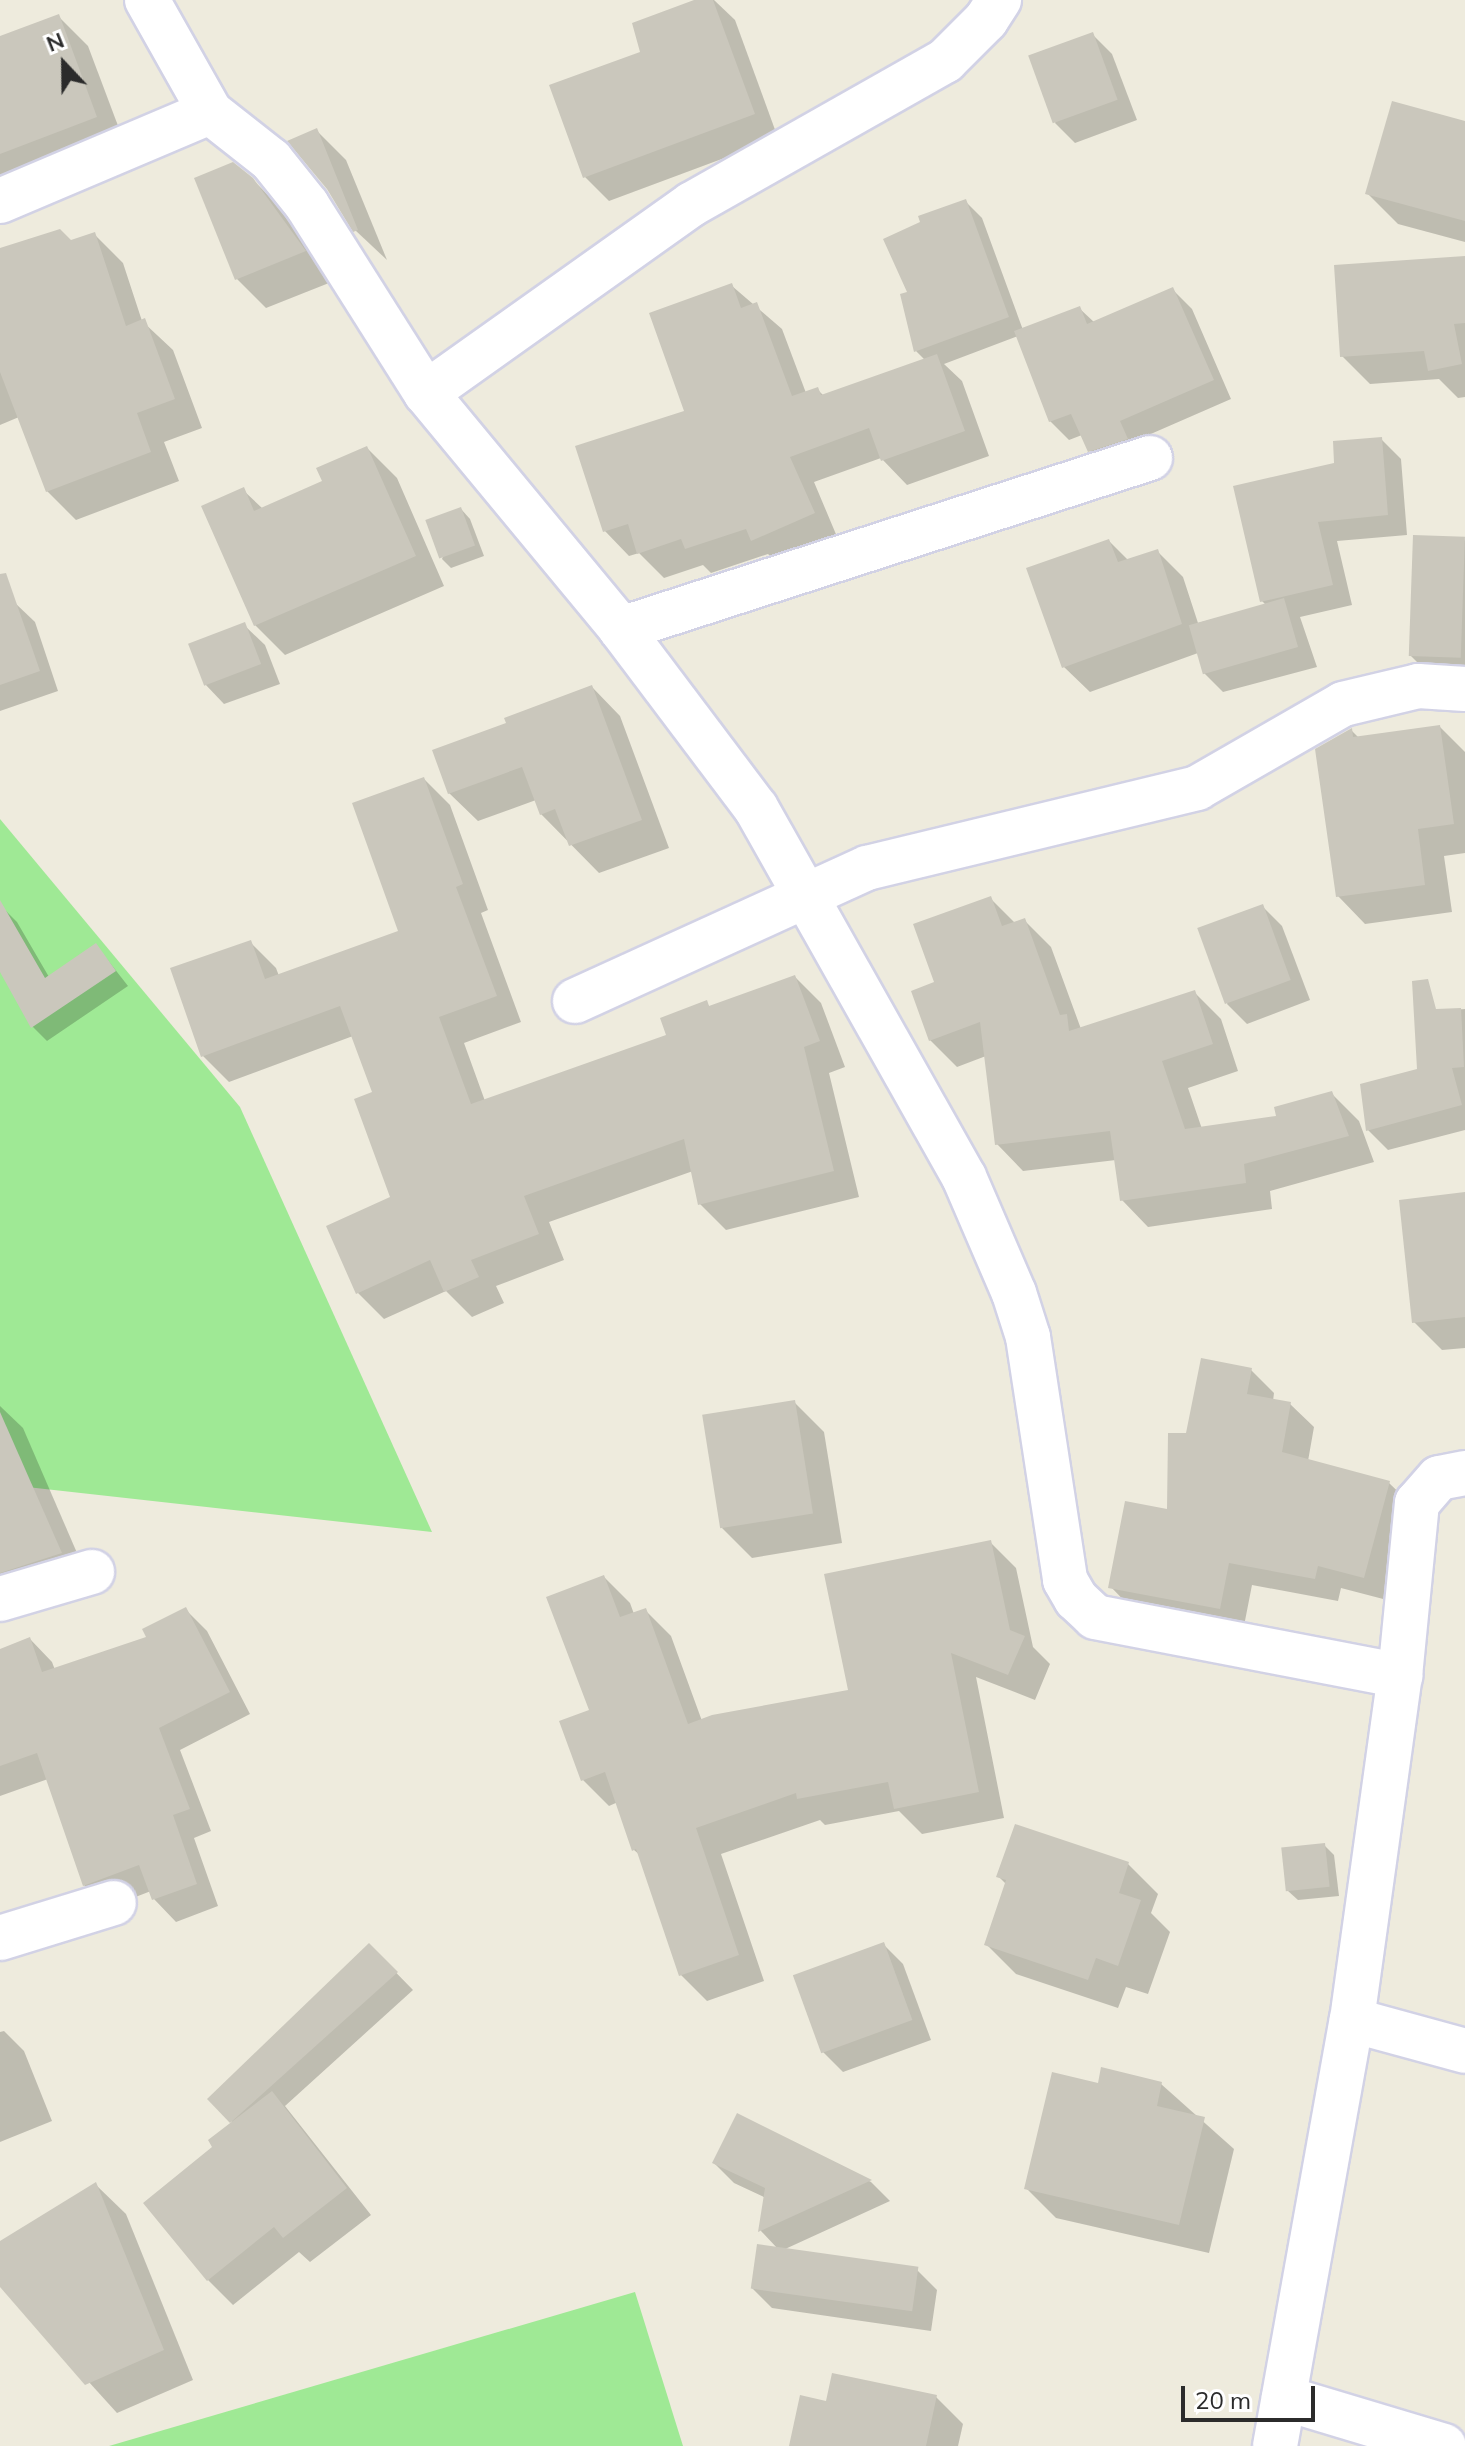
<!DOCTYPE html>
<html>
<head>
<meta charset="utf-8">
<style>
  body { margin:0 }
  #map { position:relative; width:1465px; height:2446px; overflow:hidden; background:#eeebdd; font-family:Mulish,sans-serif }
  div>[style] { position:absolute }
  .green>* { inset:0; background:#9fe995 }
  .shadow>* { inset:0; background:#0003 }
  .building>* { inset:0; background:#cac7bc; transform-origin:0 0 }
  .roads { filter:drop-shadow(2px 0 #d2d2e5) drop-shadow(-2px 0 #d2d2e5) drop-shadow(0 2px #d2d2e5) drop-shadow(0 -2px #d2d2e5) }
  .street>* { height:44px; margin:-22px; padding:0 22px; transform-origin:22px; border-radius:22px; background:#fff }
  span { translate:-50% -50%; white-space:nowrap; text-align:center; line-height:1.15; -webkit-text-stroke:7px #fff; paint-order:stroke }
  .north { position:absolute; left:24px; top:24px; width:80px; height:80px; -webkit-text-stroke:6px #fff; paint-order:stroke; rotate:338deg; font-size:22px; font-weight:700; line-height:32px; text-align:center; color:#2b2b2b }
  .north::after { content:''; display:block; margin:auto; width:28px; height:36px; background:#2b2b2b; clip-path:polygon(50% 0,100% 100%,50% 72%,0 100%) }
  .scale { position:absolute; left:1181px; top:2386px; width:134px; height:36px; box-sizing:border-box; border:4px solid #2b2b2b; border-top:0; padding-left:10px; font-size:24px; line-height:28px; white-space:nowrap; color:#2b2b2b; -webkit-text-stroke:6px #fff; paint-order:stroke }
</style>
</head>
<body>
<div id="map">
  <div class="green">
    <div style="clip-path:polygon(0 819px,240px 1107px,432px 1532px,0 1484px)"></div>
    <div style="clip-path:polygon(635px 2292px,683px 2446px,109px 2446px)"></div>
  </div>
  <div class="shadow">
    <div style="clip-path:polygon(700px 0,714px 0,735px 20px,778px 138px,609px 201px,585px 177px,642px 53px)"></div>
    <div style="clip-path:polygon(58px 16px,88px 46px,126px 147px,0 188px,0 38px)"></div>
    <div style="clip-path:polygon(1092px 34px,1112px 54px,1137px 120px,1075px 143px,1055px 123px)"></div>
    <div style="clip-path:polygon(1465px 123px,1465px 242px,1398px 224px,1368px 194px)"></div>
    <div style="clip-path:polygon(317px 131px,346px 160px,387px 260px,355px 230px)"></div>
    <div style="clip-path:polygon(252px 179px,283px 210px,334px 281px,266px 308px,236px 278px)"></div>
    <div style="clip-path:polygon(965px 201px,982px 218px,1023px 330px,1079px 308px,1095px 323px,1173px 290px,1192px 309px,1231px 399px,1137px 440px,1108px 470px,1090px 451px,1082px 435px,1069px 440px,1050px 421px,1018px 336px,944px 364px,962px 381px,989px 456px,907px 485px,881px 458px,814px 482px,838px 539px,778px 564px,768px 554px,711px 573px,703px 565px,664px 578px,639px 553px,629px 556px,604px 530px,687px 412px,732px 286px,782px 329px,806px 393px,817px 389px,824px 396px,925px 360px,916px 351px,910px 294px)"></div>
    <div style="clip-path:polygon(94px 234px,123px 263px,142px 321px,173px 350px,202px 428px,164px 442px,179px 481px,76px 520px,47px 491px,19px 417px,0 425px,0 251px,71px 243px)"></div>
    <div style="clip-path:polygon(1465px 258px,1465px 397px,1458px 398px,1439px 379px,1370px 384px,1342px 356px)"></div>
    <div style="clip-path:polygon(1381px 439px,1401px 459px,1407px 535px,1337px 541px,1352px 605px,1300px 617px,1317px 667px,1223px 692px,1203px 672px,1198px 653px,1090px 692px,1064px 667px,1109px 541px,1129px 561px,1157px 551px,1183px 577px,1198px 623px,1266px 605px,1262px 601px,1337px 465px)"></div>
    <div style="clip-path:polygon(367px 448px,397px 478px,444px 586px,285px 655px,255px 625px,243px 490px,263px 509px,325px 482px)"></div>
    <div style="clip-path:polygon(461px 509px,470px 519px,484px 556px,451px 568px,442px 559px)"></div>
    <div style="clip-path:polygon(1465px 539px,1465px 685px,1440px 685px,1410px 655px)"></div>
    <div style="clip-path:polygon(14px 602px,35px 622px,58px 691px,0 711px,0 607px)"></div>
    <div style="clip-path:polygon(244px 625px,265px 645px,280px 684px,224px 704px,204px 683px,191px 644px)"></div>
    <div style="clip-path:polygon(592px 687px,620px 716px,669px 848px,599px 873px,541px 814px,536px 800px,478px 821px,449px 793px,508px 724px)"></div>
    <div style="clip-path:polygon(1440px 727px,1465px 752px,1465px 853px,1444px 856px,1452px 912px,1365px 924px,1338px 896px,1351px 730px,1359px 738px)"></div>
    <div style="clip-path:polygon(424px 779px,450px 805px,488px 910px,481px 913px,521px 1022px,464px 1043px,485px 1101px,668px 1036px,706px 1003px,711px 1008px,795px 977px,821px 1003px,845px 1067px,829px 1073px,859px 1197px,726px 1230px,700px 1204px,693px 1171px,549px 1222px,564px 1260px,496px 1286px,504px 1303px,472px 1317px,446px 1291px,384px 1319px,358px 1293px,393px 1198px,375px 1093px,353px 1036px,229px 1082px,203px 1056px,250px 942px,276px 968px,279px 976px,400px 932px)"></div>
    <div style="clip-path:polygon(990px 898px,1016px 924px,1024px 920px,1051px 947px,1081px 1029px,1194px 992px,1221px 1019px,1238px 1071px,1188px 1088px,1202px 1129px,1279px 1118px,1332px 1094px,1359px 1121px,1374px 1162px,1270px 1191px,1272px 1209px,1148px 1227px,1122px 1200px,1116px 1160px,1023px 1171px,997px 1144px,986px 1056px,957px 1067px,930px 1040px,936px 983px)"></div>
    <div style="clip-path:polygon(1262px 906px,1282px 926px,1310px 1000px,1247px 1024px,1227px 1004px)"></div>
    <div style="clip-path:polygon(2px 907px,17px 922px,49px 977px,96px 945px,128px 986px,47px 1041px,33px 1027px,0 968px)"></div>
    <div style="clip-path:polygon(1465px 1009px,1465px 1130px,1388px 1150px,1368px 1130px,1419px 1070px,1416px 1013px)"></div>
    <div style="clip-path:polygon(1465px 1194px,1465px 1348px,1442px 1350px,1414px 1322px)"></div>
    <div style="clip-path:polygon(1251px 1370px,1274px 1393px,1273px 1401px,1290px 1404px,1314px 1427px,1308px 1461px,1389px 1483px,1413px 1506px,1387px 1600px,1341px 1588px,1338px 1601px,1252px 1585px,1243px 1631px,1134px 1611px,1111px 1587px,1169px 1511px,1188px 1435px)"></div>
    <div style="clip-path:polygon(794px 1402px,824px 1432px,842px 1543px,752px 1558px,722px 1528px)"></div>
    <div style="clip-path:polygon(0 1406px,23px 1428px,90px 1583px,0 1613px)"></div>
    <div style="clip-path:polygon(990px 1542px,1016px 1568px,1033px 1647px,1050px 1664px,1035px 1700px,976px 1677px,1004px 1818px,922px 1834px,899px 1811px,825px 1825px,820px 1820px,721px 1854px,764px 1981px,707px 2001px,681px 1975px,641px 1856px,634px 1850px,618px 1802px,609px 1806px,583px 1780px,604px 1577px,630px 1603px,634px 1614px,645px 1610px,671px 1636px,702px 1721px,851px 1692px)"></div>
    <div style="clip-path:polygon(185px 1609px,207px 1631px,250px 1714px,180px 1750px,211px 1831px,194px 1838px,218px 1906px,176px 1922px,154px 1899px,151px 1891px,107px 1908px,84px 1885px,48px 1779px,0 1796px,0 1651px,30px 1639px,52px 1662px,55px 1670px,149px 1638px)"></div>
    <div style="clip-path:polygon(1324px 1845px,1334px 1855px,1339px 1896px,1298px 1900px,1288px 1891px)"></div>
    <div style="clip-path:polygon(1128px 1864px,1158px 1894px,1151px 1913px,1170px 1932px,1148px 1994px,1126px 1987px,1118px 2008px,1016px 1974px,986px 1944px,1007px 1885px,999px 1877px)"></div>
    <div style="clip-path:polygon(883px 1944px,903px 1964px,931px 2040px,843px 2072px,823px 2052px)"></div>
    <div style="clip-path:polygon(369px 1945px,413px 1990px,285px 2106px,371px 2215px,310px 2262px,299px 2252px,233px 2305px,208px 2280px,215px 2147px,233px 2123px,210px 2099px)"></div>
    <div style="clip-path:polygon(4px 2031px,24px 2051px,52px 2121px,0 2142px,0 2032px)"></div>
    <div style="clip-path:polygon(1161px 2084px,1234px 2149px,1209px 2253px,1056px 2218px,1026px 2188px,1099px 2085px)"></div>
    <div style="clip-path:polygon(738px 2115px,871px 2182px,890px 2201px,783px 2250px,917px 2270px,937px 2290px,931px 2331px,772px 2308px,752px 2288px,778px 2249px,761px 2231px,766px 2198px,734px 2183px,714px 2163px)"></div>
    <div style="clip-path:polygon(96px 2185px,126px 2214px,193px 2380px,117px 2413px,0 2284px,0 2244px)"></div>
    <div style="clip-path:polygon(936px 2397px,963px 2424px,958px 2446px,791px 2446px)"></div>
  </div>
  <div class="building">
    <div style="clip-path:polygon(694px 0,713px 0,755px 114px,583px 178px,549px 85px,640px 52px,632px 23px)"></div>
    <div style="clip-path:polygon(59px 14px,97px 117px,0 154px,0 36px)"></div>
    <div style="left:1093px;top:32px;width:72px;height:69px;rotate:70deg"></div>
    <div style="clip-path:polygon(1392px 101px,1465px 121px,1465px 221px,1365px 194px)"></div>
    <div style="clip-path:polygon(317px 128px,358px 230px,353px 232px,327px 189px,287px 141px)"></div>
    <div style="clip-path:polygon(233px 162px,253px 178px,306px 251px,235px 280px,194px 178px)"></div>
    <div style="clip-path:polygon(966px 199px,1009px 317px,914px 352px,900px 294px,907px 292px,883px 239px,920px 222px,918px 216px)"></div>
    <div style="clip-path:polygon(60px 229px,71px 240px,95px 232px,126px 326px,145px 318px,175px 399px,137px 413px,151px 452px,46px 492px,0 372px,0 248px)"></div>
    <div style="clip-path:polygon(1465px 256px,1465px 323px,1454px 324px,1462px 364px,1428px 371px,1424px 351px,1340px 357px,1334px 265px)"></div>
    <div style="clip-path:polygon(732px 283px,741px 308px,757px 302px,792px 396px,818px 387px,821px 395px,937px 354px,965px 431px,881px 461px,869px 428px,790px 457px,815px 513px,751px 541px,746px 529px,685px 549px,681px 539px,637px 554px,628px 524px,603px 532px,575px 446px,684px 411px,649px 313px)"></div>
    <div style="clip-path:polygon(1173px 287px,1214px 380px,1120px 421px,1128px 439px,1088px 452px,1071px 414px,1049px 422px,1014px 331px,1080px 306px,1087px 324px)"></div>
    <div style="clip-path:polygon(1382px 437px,1388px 515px,1318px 522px,1333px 585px,1260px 602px,1233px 486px,1334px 463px,1333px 441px)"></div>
    <div style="clip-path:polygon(367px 446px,416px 556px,254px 626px,201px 506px,244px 487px,254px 511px,322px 481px,316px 468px)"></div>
    <div style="left:461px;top:507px;width:41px;height:38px;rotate:70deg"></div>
    <div style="left:1413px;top:535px;width:52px;height:121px;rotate:2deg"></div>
    <div style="clip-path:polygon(1109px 539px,1118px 562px,1158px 549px,1182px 624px,1062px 668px,1026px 568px)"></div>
    <div style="clip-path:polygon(6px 573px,40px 671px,0 685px,0 574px)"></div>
    <div style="left:1284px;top:598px;width:51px;height:99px;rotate:74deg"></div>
    <div style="left:245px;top:622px;width:45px;height:61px;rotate:69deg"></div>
    <div style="clip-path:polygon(592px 685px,642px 820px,569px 846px,555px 809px,540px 815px,522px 767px,448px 794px,432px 750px,506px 723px,504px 718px)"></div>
    <div style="clip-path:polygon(1440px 725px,1454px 824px,1418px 829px,1425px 885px,1336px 897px,1315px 749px,1352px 728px,1353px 737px)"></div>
    <div style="clip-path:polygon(424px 777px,463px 884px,456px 887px,497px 996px,439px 1017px,471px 1104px,666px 1035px,660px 1018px,707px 1000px,709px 1006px,795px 975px,820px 1041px,804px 1047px,834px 1171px,698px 1205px,684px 1139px,524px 1196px,539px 1234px,471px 1260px,479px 1277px,444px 1292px,430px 1260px,356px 1294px,326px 1226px,390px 1197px,354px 1099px,372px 1092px,340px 1006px,201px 1057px,170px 968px,251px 940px,265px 979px,398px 931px,352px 803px)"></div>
    <div style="clip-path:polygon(991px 896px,1002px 926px,1025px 918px,1060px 1015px,1067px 1014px,1069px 1031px,1195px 990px,1213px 1044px,1162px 1061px,1185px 1129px,1276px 1116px,1274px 1107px,1332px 1091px,1349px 1136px,1244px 1164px,1246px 1183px,1120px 1201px,1110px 1131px,995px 1145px,980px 1022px,929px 1041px,911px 991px,934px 982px,913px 924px)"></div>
    <div style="clip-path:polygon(0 900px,45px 978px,96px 943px,116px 971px,31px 1028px,0 972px)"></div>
    <div style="left:1263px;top:904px;width:81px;height:70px;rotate:70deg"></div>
    <div style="clip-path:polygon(1428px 979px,1436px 1009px,1461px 1008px,1464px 1067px,1452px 1068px,1462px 1105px,1366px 1131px,1360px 1084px,1417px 1069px,1412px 981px)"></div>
    <div style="clip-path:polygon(1465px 1192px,1465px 1317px,1412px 1323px,1399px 1200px)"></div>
    <div style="clip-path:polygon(1201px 1358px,1252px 1368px,1247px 1394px,1291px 1402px,1282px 1452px,1390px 1481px,1364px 1578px,1318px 1566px,1315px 1579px,1229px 1563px,1220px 1609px,1108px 1588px,1125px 1501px,1167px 1509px,1168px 1433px,1186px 1433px)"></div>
    <div style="left:795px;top:1400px;width:115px;height:94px;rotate:81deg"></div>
    <div style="clip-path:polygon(0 1412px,62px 1553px,0 1573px)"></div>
    <div style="clip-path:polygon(991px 1540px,1010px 1630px,1025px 1636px,1008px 1675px,951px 1653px,979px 1792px,894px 1809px,888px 1782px,797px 1799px,796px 1793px,696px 1828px,739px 1955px,679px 1976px,636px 1849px,632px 1851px,605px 1772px,581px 1781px,559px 1721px,589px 1710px,546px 1597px,604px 1575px,620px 1617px,646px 1608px,688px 1724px,712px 1715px,848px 1690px,824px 1574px)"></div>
    <div style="clip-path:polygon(186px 1607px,230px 1692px,159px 1728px,190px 1809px,173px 1815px,197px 1884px,152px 1900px,139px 1865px,83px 1886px,37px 1753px,0 1766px,0 1649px,30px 1637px,42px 1672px,146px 1637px,142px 1629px)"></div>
    <div style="clip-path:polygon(1015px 1824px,1129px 1862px,1119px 1893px,1141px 1900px,1118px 1966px,1096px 1958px,1088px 1980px,984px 1945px,1006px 1880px,996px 1877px)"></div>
    <div style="left:1325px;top:1843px;width:44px;height:44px;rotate:84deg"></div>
    <div style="left:884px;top:1942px;width:83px;height:97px;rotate:70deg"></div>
    <div style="clip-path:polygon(369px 1943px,398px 1972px,230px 2123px,207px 2099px)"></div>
    <div style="clip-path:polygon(1101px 2067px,1162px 2082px,1157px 2106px,1205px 2117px,1179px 2225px,1024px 2189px,1052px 2072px,1098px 2083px)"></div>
    <div style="clip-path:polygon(272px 2091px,347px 2188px,283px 2238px,274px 2227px,207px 2281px,143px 2203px,212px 2147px,208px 2140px)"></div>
    <div style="clip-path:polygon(737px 2113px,872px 2180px,758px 2232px,765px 2188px,712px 2163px)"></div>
    <div style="clip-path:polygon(96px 2182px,164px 2350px,85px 2385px,0 2287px,0 2241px)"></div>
    <div style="left:757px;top:2244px;width:163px;height:45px;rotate:8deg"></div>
    <div style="clip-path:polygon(832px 2373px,937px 2395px,926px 2446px,789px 2446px,800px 2395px,826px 2401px)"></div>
  </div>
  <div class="roads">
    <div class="street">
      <div style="left:147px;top:0;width:129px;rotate:60.6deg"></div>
      <div style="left:210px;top:112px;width:78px;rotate:38.2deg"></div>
      <div style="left:271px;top:160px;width:58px;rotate:51.3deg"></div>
      <div style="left:307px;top:205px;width:222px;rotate:57.7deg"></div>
      <div style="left:426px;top:393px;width:306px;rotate:50.4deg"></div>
      <div style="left:621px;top:629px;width:224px;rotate:53deg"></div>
      <div style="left:756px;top:808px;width:424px;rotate:60.6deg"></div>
      <div style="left:964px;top:1177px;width:126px;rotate:66.7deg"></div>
      <div style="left:1014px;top:1293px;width:46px;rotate:72.3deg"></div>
      <div style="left:1028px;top:1337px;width:246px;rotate:81.3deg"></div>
      <div style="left:1065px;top:1580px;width:22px;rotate:60deg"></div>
      <div style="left:1076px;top:1599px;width:26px;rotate:43deg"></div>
      <div style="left:1095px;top:1617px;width:311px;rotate:10.9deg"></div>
      <div style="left:0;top:201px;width:228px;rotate:-23deg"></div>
      <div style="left:426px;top:393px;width:326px;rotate:-35.4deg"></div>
      <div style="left:692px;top:204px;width:291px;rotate:-29.5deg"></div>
      <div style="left:945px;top:61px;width:58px;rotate:-45deg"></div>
      <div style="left:986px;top:20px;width:24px;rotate:-57deg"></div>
      <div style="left:621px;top:629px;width:556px;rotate:-17.91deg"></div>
      <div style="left:575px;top:1001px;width:321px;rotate:-24.5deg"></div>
      <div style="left:867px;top:868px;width:340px;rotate:-13.6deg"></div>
      <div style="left:1197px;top:788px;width:168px;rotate:-29.9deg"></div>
      <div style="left:1343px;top:704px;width:77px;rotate:-13.5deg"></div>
      <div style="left:1418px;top:686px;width:47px;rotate:3.7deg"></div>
      <div style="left:0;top:1599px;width:96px;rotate:-16.4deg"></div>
      <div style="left:0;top:1938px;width:119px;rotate:-17.1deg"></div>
      <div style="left:1352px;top:2020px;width:117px;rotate:15.3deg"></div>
      <div style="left:1284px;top:2398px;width:167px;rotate:16.7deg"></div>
      <div style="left:1275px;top:2446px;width:433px;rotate:-79.8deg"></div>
      <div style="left:1352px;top:2020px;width:347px;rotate:-82.1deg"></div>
      <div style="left:1400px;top:1676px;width:174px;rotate:-84.4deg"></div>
      <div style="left:1417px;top:1503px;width:33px;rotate:-49deg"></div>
      <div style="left:1439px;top:1478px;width:26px;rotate:-11deg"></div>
    </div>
  </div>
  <div class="north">N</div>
  <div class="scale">20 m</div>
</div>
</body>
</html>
